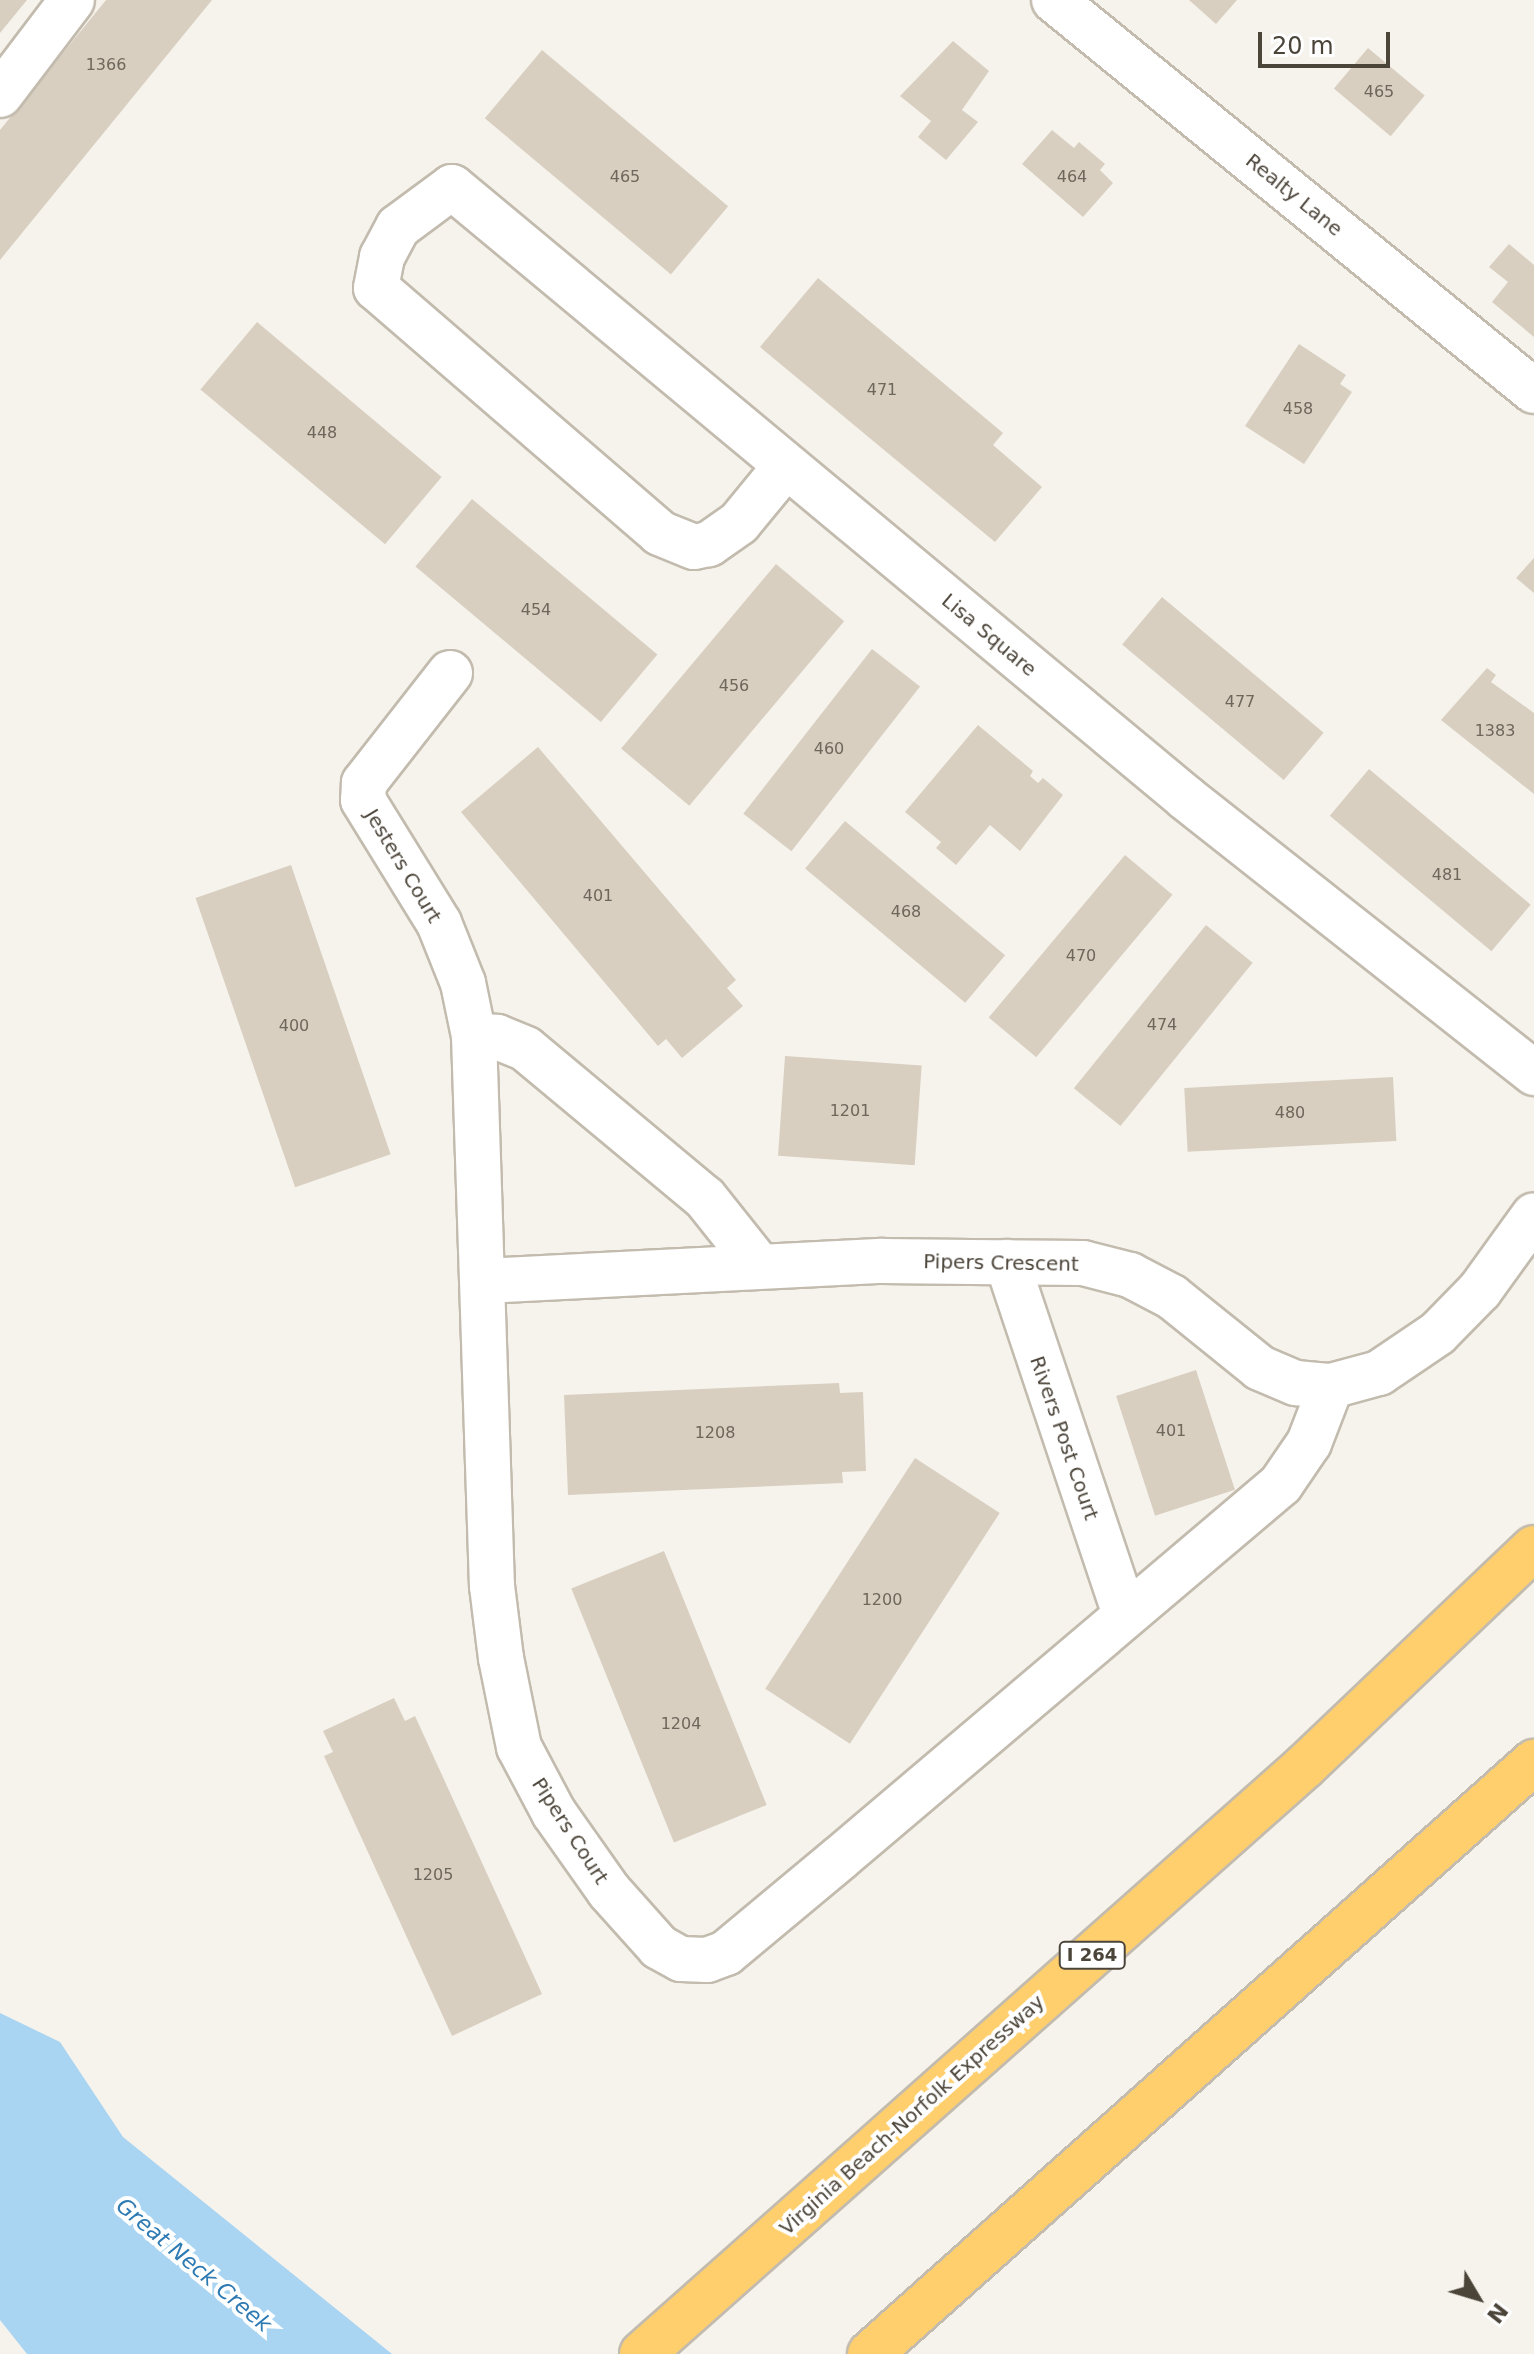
<!DOCTYPE html>
<html>
<head>
<meta charset="utf-8">
<style>
  body { margin:0 }
  #map { position:relative; width:1534px; height:2354px; overflow:hidden; background:#f6f3ec; font-family:"DejaVu Sans",sans-serif }
  div>[style] { position:absolute }
  .water>* { inset:0; background:#a9d4f2 }
  .building>* { inset:0; background:#d8cfc1; transform-origin:0 0 }
  .roads { filter:drop-shadow(2px 0 #c2bbae) drop-shadow(-2px 0 #c2bbae) drop-shadow(0 2px #c2bbae) drop-shadow(0 -2px #c2bbae) }
  .minor>* { height:44px; margin:-22px; padding:0 22px; transform-origin:22px; border-radius:22px; background:#fff }
  .highway>* { height:44px; margin:-22px; padding:0 22px; transform-origin:22px; border-radius:22px; background:#ffcf6e }
  span { translate:-50% -50%; white-space:nowrap; text-align:center; line-height:1.15; -webkit-text-stroke:8px #fff; paint-order:stroke }
  .number-label { font-size:16px; color:#6e675b }
  .number-label span { -webkit-text-stroke-width:0 }
  .shield-label span { padding:2px 6px; background:#fff; border:2px solid; border-radius:6px; -webkit-text-stroke-width:0 }
  .shield-label { font-size:18px; color:#4b4439; font-weight:700 }
  .street-label { font-size:20px; color:#4b4439 }
  .water-label { font-size:22px; color:#2e7ab2; font-style:italic }
  .north { position:absolute; left:1438px; top:2258px; width:80px; height:80px; -webkit-text-stroke:6px #fff; paint-order:stroke; rotate:128deg; font-size:22px; font-weight:700; line-height:32px; text-align:center; color:#4b4439 }
  .north::after { content:''; display:block; margin:auto; width:28px; height:36px; background:#4b4439; clip-path:polygon(50% 0,100% 100%,50% 72%,0 100%) }
  .scale { position:absolute; left:1258px; top:32px; width:132px; height:36px; box-sizing:border-box; border:4px solid #4b4439; border-top:0; padding-left:10px; font-size:24px; line-height:28px; white-space:nowrap; color:#4b4439; -webkit-text-stroke:6px #fff; paint-order:stroke }
</style>
</head>
<body>
<div id="map">
  <div class="water">
    <div style="clip-path:polygon(0 2013px,60px 2042px,123px 2137px,392px 2354px,27px 2354px,0 2320px)"></div>
  </div>
  <div class="building">
    <div style="clip-path:polygon(0 0,27px 0,0 33px)"></div>
    <div style="clip-path:polygon(106px 0,212px 0,0 260px,0 130px)"></div>
    <div style="clip-path:polygon(1189px 0,1237px 0,1216px 24px)"></div>
    <div style="clip-path:polygon(953px 41px,989px 71px,962px 110px,978px 122px,946px 160px,918px 137px,931px 121px,900px 96px)"></div>
    <div style="left:1368px;top:48px;width:74px;height:53px;rotate:40deg"></div>
    <div style="left:542px;top:50px;width:243px;height:89px;rotate:40deg"></div>
    <div style="clip-path:polygon(1052px 130px,1074px 148px,1079px 142px,1105px 164px,1100px 170px,1113px 183px,1083px 217px,1022px 164px)"></div>
    <div style="clip-path:polygon(1509px 244px,1534px 265px,1534px 337px,1492px 302px,1508px 282px,1489px 267px)"></div>
    <div style="clip-path:polygon(818px 278px,1003px 433px,993px 445px,1042px 487px,995px 542px,760px 347px)"></div>
    <div style="left:257px;top:322px;width:241px;height:88px;rotate:40deg"></div>
    <div style="clip-path:polygon(1299px 344px,1346px 375px,1340px 384px,1352px 392px,1304px 464px,1245px 426px)"></div>
    <div style="left:472px;top:499px;width:242px;height:88px;rotate:40deg"></div>
    <div style="clip-path:polygon(1534px 558px,1534px 593px,1516px 578px)"></div>
    <div style="left:776px;top:564px;width:89px;height:241px;rotate:40deg"></div>
    <div style="left:1162px;top:597px;width:211px;height:62px;rotate:40deg"></div>
    <div style="left:872px;top:649px;width:61px;height:209px;rotate:38deg"></div>
    <div style="clip-path:polygon(1487px 668px,1496px 675px,1491px 682px,1534px 713px,1534px 794px,1441px 720px)"></div>
    <div style="clip-path:polygon(978px 725px,1033px 771px,1030px 776px,1038px 783px,1043px 778px,1063px 795px,1020px 851px,990px 825px,956px 865px,936px 848px,941px 842px,905px 812px)"></div>
    <div style="clip-path:polygon(538px 747px,736px 980px,727px 988px,743px 1006px,682px 1058px,666px 1039px,658px 1046px,461px 812px)"></div>
    <div style="left:1369px;top:769px;width:211px;height:61px;rotate:40deg"></div>
    <div style="left:845px;top:821px;width:209px;height:62px;rotate:40deg"></div>
    <div style="left:1125px;top:855px;width:62px;height:212px;rotate:40deg"></div>
    <div style="left:291px;top:865px;width:306px;height:101px;rotate:71deg"></div>
    <div style="left:1206px;top:925px;width:60px;height:210px;rotate:39deg"></div>
    <div style="left:785px;top:1056px;width:137px;height:100px;rotate:4deg"></div>
    <div style="left:1393px;top:1077px;width:64px;height:209px;rotate:87deg"></div>
    <div style="left:1196px;top:1370px;width:126px;height:84px;rotate:72deg"></div>
    <div style="clip-path:polygon(839px 1383px,840px 1393px,863px 1392px,866px 1471px,842px 1472px,843px 1483px,568px 1495px,564px 1395px)"></div>
    <div style="left:915px;top:1458px;width:101px;height:275px;rotate:33deg"></div>
    <div style="left:664px;top:1551px;width:274px;height:100px;rotate:68deg"></div>
    <div style="clip-path:polygon(394px 1698px,405px 1721px,415px 1716px,542px 1994px,452px 2036px,324px 1756px,333px 1752px,323px 1731px)"></div>
  </div>
  <div class="roads">
    <div class="minor">
      <div style="left:1054px;top:0;width:619px;rotate:39.17deg"></div>
      <div style="left:0;top:95px;width:119px;rotate:-52.8deg"></div>
      <div style="left:785px;top:467px;width:72px;rotate:129.4deg"></div>
      <div style="left:739px;top:523px;width:37px;rotate:145deg"></div>
      <div style="left:709px;top:544px;width:15px;rotate:169deg"></div>
      <div style="left:694px;top:547px;width:37px;rotate:-158deg"></div>
      <div style="left:660px;top:533px;width:375px;rotate:-139.2deg"></div>
      <div style="left:376px;top:288px;width:32px;rotate:-79deg"></div>
      <div style="left:382px;top:257px;width:34px;rotate:-62deg"></div>
      <div style="left:398px;top:227px;width:67px;rotate:-36.5deg"></div>
      <div style="left:452px;top:187px;width:955px;rotate:39.77deg"></div>
      <div style="left:1186px;top:798px;width:444px;rotate:38.3deg"></div>
      <div style="left:450px;top:673px;width:140px;rotate:128deg"></div>
      <div style="left:364px;top:783px;width:17px;rotate:93deg"></div>
      <div style="left:363px;top:800px;width:145px;rotate:58.3deg"></div>
      <div style="left:439px;top:923px;width:65px;rotate:68.2deg"></div>
      <div style="left:463px;top:983px;width:54px;rotate:78.3deg"></div>
      <div style="left:474px;top:1036px;width:550px;rotate:88.13deg"></div>
      <div style="left:492px;top:1586px;width:73px;rotate:82.9deg"></div>
      <div style="left:501px;top:1658px;width:91px;rotate:78.6deg"></div>
      <div style="left:519px;top:1747px;width:75px;rotate:62.1deg"></div>
      <div style="left:554px;top:1813px;width:95px;rotate:54.8deg"></div>
      <div style="left:609px;top:1891px;width:75px;rotate:48.2deg"></div>
      <div style="left:659px;top:1947px;width:25px;rotate:29deg"></div>
      <div style="left:681px;top:1959px;width:26px;rotate:2deg"></div>
      <div style="left:707px;top:1960px;width:20px;rotate:-20deg"></div>
      <div style="left:726px;top:1953px;width:148px;rotate:-39.8deg"></div>
      <div style="left:840px;top:1858px;width:578px;rotate:-40.3deg"></div>
      <div style="left:1281px;top:1484px;width:50px;rotate:-55.7deg"></div>
      <div style="left:1309px;top:1443px;width:61px;rotate:-68.9deg"></div>
      <div style="left:474px;top:1036px;width:23px;rotate:2deg"></div>
      <div style="left:497px;top:1037px;width:31px;rotate:22deg"></div>
      <div style="left:526px;top:1049px;width:233px;rotate:39.8deg"></div>
      <div style="left:705px;top:1198px;width:87px;rotate:51.5deg"></div>
      <div style="left:1007px;top:1262px;width:369px;rotate:71.5deg"></div>
      <div style="left:484px;top:1281px;width:399px;rotate:-2.9deg"></div>
      <div style="left:882px;top:1261px;width:201px;rotate:0.6deg"></div>
      <div style="left:1083px;top:1263px;width:49px;rotate:14.3deg"></div>
      <div style="left:1130px;top:1275px;width:47px;rotate:27.6deg"></div>
      <div style="left:1172px;top:1297px;width:113px;rotate:38.9deg"></div>
      <div style="left:1260px;top:1368px;width:39px;rotate:23deg"></div>
      <div style="left:1296px;top:1383px;width:35px;rotate:5deg"></div>
      <div style="left:1331px;top:1386px;width:50px;rotate:-15.2deg"></div>
      <div style="left:1379px;top:1373px;width:71px;rotate:-34.1deg"></div>
      <div style="left:1438px;top:1333px;width:60px;rotate:-45.7deg"></div>
      <div style="left:1480px;top:1290px;width:92px;rotate:-54.2deg"></div>
    </div>
    <div class="highway">
      <div style="left:642px;top:2354px;width:886px;rotate:-41.57deg"></div>
      <div style="left:1305px;top:1766px;width:316px;rotate:-43.6deg"></div>
      <div style="left:870px;top:2354px;width:890px;rotate:-41.72deg"></div>
    </div>
  </div>
  <div class="number-label">
    <span style="left:106px;top:65px">1366</span>
    <span style="left:1379px;top:92px">465</span>
    <span style="left:625px;top:177px">465</span>
    <span style="left:1072px;top:177px">464</span>
    <span style="left:882px;top:390px">471</span>
    <span style="left:1298px;top:409px">458</span>
    <span style="left:322px;top:433px">448</span>
    <span style="left:536px;top:610px">454</span>
    <span style="left:734px;top:686px">456</span>
    <span style="left:1240px;top:702px">477</span>
    <span style="left:1495px;top:731px">1383</span>
    <span style="left:829px;top:749px">460</span>
    <span style="left:1447px;top:875px">481</span>
    <span style="left:598px;top:896px">401</span>
    <span style="left:906px;top:912px">468</span>
    <span style="left:1081px;top:956px">470</span>
    <span style="left:1162px;top:1025px">474</span>
    <span style="left:294px;top:1026px">400</span>
    <span style="left:850px;top:1111px">1201</span>
    <span style="left:1290px;top:1113px">480</span>
    <span style="left:1171px;top:1431px">401</span>
    <span style="left:715px;top:1433px">1208</span>
    <span style="left:882px;top:1600px">1200</span>
    <span style="left:681px;top:1724px">1204</span>
    <span style="left:433px;top:1875px">1205</span>
  </div>
  <div class="shield-label">
    <span style="left:1092px;top:1955px">I 264</span>
  </div>
  <div class="street-label">
    <span style="left:1294px;top:195px;rotate:39deg">Realty Lane</span>
    <span style="left:989px;top:635px;rotate:40deg">Lisa Square</span>
    <span style="left:403px;top:866px;rotate:59deg">Jesters Court</span>
    <span style="left:1001px;top:1263px;rotate:1deg">Pipers Crescent</span>
    <span style="left:1064px;top:1438px;rotate:71deg">Rivers Post Court</span>
    <span style="left:570px;top:1831px;rotate:57deg">Pipers Court</span>
    <span style="left:912px;top:2115px;rotate:-42deg">Virginia Beach-Norfolk Expressway</span>
  </div>
  <div class="water-label">
    <span style="left:194px;top:2265px;rotate:40deg">Great Neck Creek</span>
  </div>
  <div class="north">N</div>
  <div class="scale">20 m</div>
</div>
</body>
</html>
